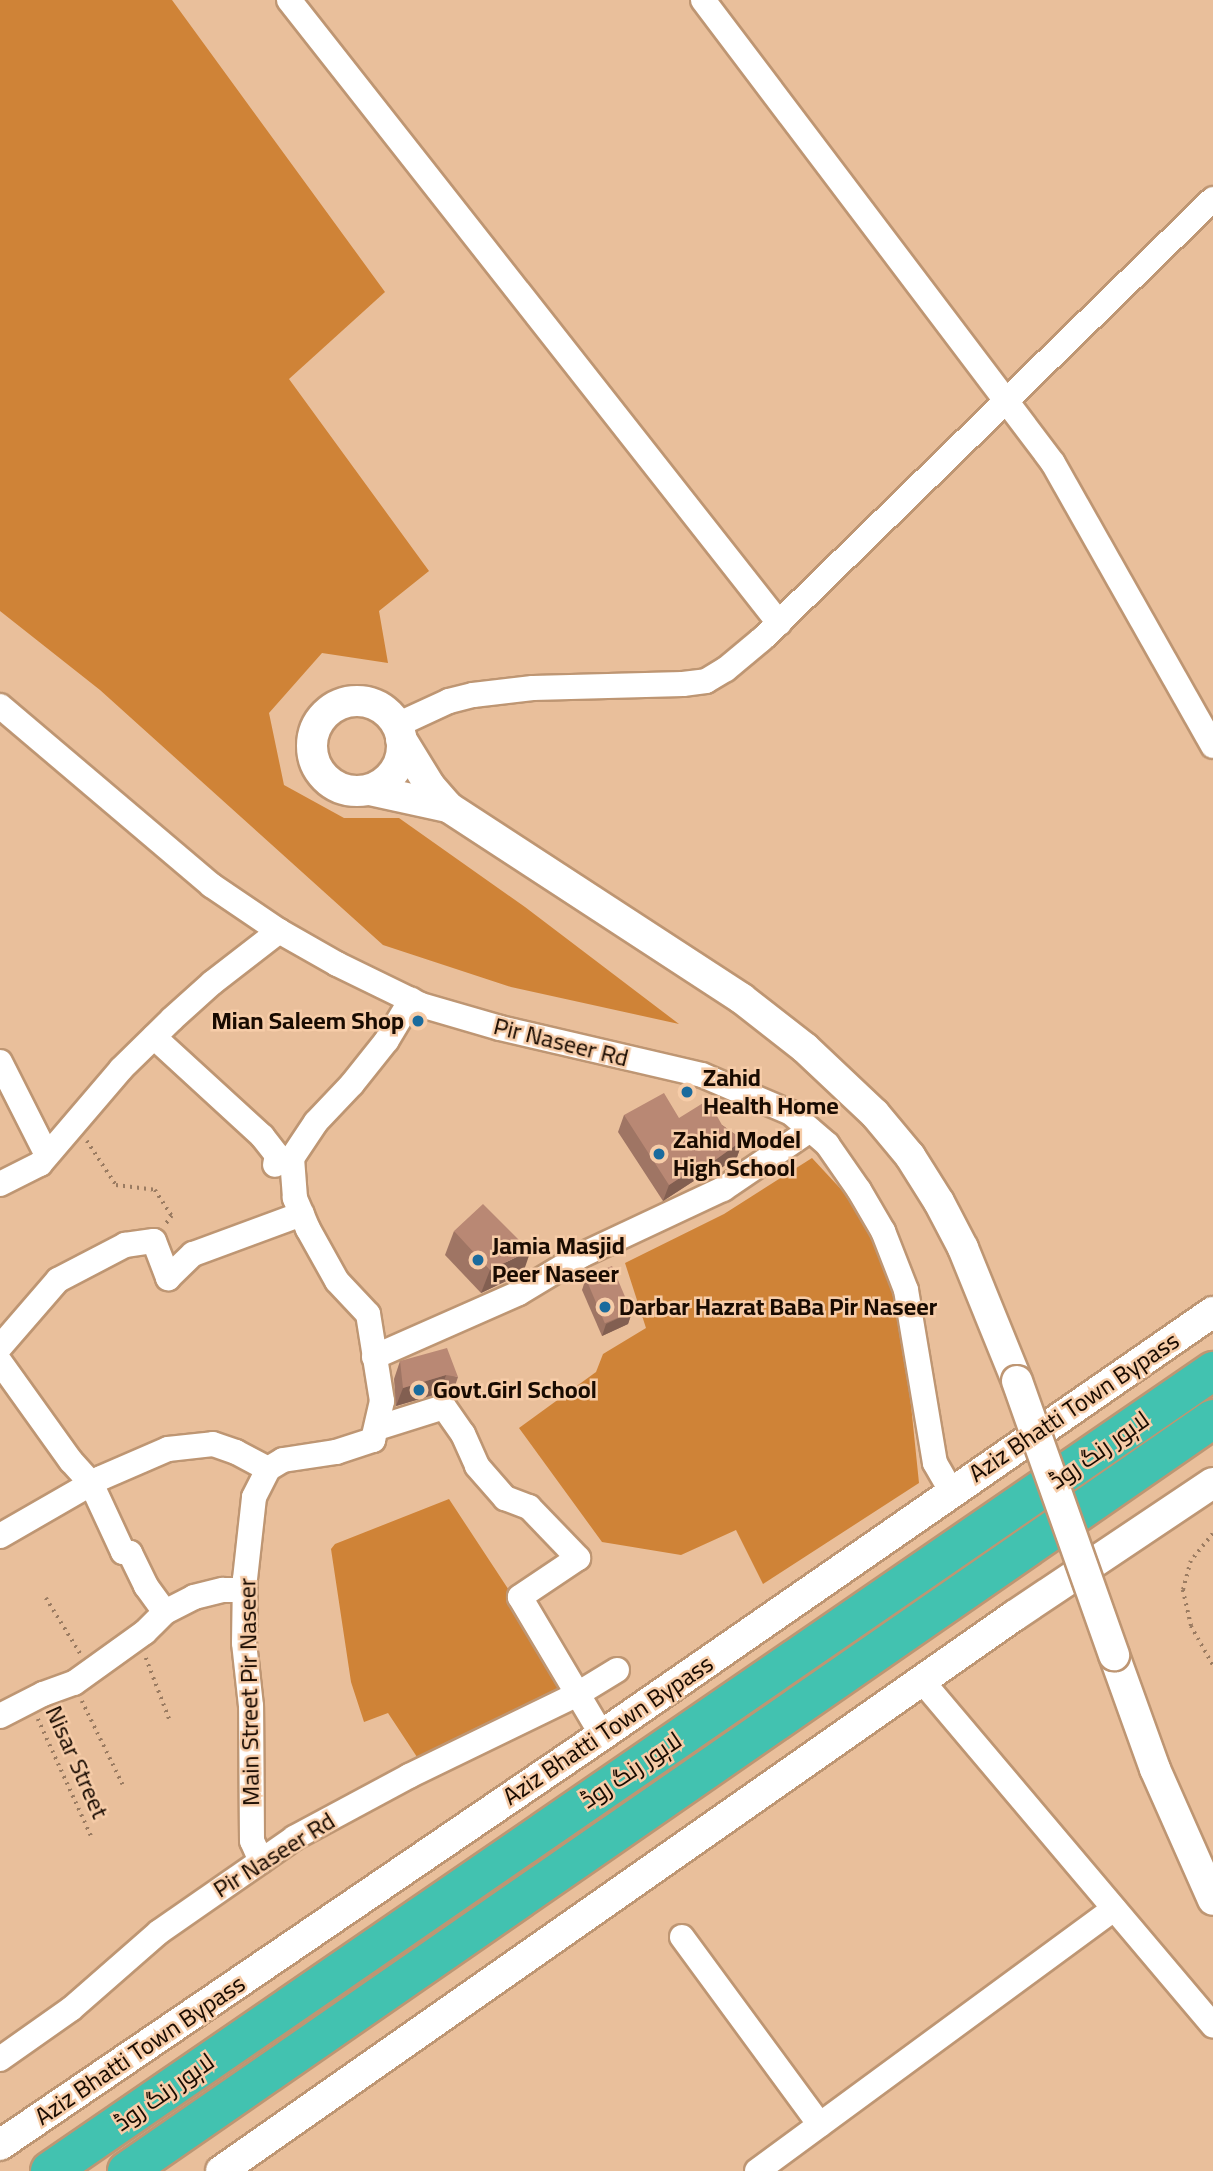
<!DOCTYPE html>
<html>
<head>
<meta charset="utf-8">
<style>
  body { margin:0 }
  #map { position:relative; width:1213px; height:2171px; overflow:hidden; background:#e9bf9b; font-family:Georgia,Cairo,serif }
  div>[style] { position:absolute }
  .green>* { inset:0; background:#cf8337 }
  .path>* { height:3.5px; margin-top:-1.75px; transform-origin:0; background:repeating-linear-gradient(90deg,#9a7b61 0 2px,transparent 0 7px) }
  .roads { filter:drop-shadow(2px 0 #be9673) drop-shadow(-2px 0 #be9673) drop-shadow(0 2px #be9673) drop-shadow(0 -2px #be9673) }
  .minor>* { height:24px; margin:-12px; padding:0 12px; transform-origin:12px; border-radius:12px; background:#fff }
  .tertiary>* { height:30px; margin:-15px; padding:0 15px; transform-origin:15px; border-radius:15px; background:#fff }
  .tertiary>.ring { margin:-15px; padding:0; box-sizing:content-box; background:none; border:30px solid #fff; border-radius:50% }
  .motorway>* { height:38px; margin:-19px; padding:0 19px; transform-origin:19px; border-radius:19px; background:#42c2b0 }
  .bridges { filter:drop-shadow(2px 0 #be9673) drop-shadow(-2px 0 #be9673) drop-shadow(0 2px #be9673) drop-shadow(0 -2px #be9673) }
  .tertiary-bridge>* { height:30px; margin:-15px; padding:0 15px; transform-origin:15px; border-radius:15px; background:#fff }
  .wall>* { inset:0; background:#9f7564 }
  .shaded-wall>* { inset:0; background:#825f51 }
  .building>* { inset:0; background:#b98874; transform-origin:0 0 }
  .dots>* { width:19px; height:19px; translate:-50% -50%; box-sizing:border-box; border:4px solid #f6cca8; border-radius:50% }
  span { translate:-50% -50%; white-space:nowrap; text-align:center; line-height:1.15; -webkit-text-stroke:5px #f6cca8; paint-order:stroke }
  .poi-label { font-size:24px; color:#190b01; font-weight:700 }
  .right { translate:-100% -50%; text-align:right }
  .left { translate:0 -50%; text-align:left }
  .street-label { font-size:24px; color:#190b01 }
</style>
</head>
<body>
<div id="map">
  <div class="green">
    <div style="clip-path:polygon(0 0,172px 0,385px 292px,289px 379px,429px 571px,379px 611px,388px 663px,322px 653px,269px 713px,284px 785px,344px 818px,399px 818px,525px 907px,679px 1024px,511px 987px,383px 945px,100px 690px,0 611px)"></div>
    <div style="clip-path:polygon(812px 1158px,851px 1200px,899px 1288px,919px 1483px,763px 1584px,736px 1530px,681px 1555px,602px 1542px,519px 1428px,596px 1372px,603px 1354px,646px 1328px,625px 1263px,724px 1214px)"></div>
    <div style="clip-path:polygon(449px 1499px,570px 1683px,419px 1760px,388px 1713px,364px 1722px,351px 1682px,331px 1549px,335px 1544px)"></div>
  </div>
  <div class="path">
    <div style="left:87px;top:1141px;width:53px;rotate:56.6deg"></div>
    <div style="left:116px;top:1185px;width:39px;rotate:7deg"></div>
    <div style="left:155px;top:1190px;width:31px;rotate:57deg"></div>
    <div style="left:172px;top:1216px;width:10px;rotate:127deg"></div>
    <div style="left:1213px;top:1534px;width:35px;rotate:129deg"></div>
    <div style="left:1191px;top:1561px;width:30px;rotate:105deg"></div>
    <div style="left:1183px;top:1590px;width:37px;rotate:77deg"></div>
    <div style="left:1191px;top:1626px;width:45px;rotate:60.6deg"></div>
    <div style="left:46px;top:1598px;width:65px;rotate:58.3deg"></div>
    <div style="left:146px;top:1658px;width:67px;rotate:69.1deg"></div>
    <div style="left:82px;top:1701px;width:93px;rotate:64deg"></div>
    <div style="left:38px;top:1719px;width:131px;rotate:65.6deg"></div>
  </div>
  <div class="roads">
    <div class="minor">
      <div style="left:289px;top:0;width:793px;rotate:51.81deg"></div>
      <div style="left:703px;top:0;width:580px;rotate:52.91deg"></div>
      <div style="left:1053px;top:463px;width:325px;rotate:60.5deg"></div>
      <div style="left:0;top:706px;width:277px;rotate:40.3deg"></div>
      <div style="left:211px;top:885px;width:82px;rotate:34.1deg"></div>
      <div style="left:279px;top:931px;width:67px;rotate:29.6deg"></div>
      <div style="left:337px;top:964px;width:93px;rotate:26deg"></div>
      <div style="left:421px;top:1005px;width:82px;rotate:16.2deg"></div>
      <div style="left:500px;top:1028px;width:207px;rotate:13.1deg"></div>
      <div style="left:702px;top:1075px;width:97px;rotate:23.1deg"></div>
      <div style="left:791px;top:1113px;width:48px;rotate:40.7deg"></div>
      <div style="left:827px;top:1144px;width:56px;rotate:55.2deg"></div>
      <div style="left:859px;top:1190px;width:48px;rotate:59.7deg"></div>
      <div style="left:883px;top:1231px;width:63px;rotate:68.7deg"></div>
      <div style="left:906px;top:1290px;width:175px;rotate:80.5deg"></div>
      <div style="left:935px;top:1463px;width:32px;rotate:60deg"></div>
      <div style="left:397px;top:725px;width:57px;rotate:-24.8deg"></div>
      <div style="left:449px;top:701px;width:25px;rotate:-14deg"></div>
      <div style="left:473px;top:695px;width:60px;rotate:-6.7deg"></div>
      <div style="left:533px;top:688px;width:150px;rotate:-1.5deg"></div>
      <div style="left:683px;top:684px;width:23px;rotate:-7deg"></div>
      <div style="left:706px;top:681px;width:23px;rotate:-31deg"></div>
      <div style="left:726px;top:669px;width:47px;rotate:-39.8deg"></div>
      <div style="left:762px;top:639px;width:630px;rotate:-44.29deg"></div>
      <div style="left:154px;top:1037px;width:147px;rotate:42.5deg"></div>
      <div style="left:262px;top:1136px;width:24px;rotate:52deg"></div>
      <div style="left:277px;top:1155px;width:10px;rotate:101deg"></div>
      <div style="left:0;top:1062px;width:104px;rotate:63.2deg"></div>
      <div style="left:0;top:1184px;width:45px;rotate:-26.6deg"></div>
      <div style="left:40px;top:1164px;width:125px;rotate:-49.5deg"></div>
      <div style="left:121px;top:1069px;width:71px;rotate:-44.4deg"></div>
      <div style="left:172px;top:1019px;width:54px;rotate:-42deg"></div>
      <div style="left:212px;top:983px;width:85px;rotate:-37.8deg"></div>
      <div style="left:0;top:1347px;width:89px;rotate:-49.1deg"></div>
      <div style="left:58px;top:1280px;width:76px;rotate:-27.6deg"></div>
      <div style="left:125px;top:1245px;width:29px;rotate:-8deg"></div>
      <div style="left:154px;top:1241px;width:40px;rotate:69deg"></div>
      <div style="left:168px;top:1278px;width:35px;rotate:-44deg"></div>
      <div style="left:193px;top:1254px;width:116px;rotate:-20.2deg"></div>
      <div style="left:374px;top:1357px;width:158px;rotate:-23.8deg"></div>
      <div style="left:519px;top:1293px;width:74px;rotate:-31.1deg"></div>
      <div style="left:582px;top:1255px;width:156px;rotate:-25.1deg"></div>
      <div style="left:723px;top:1189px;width:105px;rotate:-34.1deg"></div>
      <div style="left:0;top:1362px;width:122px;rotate:54.4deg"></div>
      <div style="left:71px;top:1461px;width:30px;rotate:48deg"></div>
      <div style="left:91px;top:1483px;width:76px;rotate:65.1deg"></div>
      <div style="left:123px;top:1552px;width:7px;rotate:8deg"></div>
      <div style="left:130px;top:1553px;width:37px;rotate:64deg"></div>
      <div style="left:146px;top:1586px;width:32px;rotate:54deg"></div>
      <div style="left:377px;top:1428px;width:70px;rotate:-17.4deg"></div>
      <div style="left:444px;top:1407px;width:33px;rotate:55deg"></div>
      <div style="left:463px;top:1434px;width:35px;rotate:66deg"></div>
      <div style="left:477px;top:1466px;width:43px;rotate:48.8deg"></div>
      <div style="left:505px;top:1498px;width:26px;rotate:21deg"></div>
      <div style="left:529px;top:1507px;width:71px;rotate:46.1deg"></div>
      <div style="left:578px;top:1558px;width:70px;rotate:146.1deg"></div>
      <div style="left:520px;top:1597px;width:161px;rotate:59.3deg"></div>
      <div style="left:0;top:1536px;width:116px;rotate:-29.9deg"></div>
      <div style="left:101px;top:1478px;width:73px;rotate:-23.4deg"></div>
      <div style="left:168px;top:1449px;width:45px;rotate:-6.3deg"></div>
      <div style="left:213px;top:1444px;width:24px;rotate:19deg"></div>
      <div style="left:236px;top:1452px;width:36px;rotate:28deg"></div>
      <div style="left:922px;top:1681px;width:451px;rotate:49.8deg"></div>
      <div style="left:0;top:1716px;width:48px;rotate:-27.1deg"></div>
      <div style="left:43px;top:1694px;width:33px;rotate:-20deg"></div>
      <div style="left:74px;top:1683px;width:87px;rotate:-35.7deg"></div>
      <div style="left:145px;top:1632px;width:28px;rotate:-45deg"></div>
      <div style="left:165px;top:1612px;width:33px;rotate:-27deg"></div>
      <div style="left:194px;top:1597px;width:30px;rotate:-14deg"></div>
      <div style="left:223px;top:1590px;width:22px"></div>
      <div style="left:261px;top:1861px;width:22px;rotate:-114deg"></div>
      <div style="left:252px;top:1841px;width:135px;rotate:-90.4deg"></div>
      <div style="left:251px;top:1706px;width:63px;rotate:-96.3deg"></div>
      <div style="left:244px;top:1643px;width:64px;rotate:-89.1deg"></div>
      <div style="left:245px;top:1579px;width:82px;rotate:-83.7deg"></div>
      <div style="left:254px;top:1497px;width:31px;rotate:-63deg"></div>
      <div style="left:268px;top:1469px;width:17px;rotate:-31deg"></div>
      <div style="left:283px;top:1460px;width:54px;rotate:-8.6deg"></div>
      <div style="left:336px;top:1452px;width:39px;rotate:-18deg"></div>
      <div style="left:373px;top:1440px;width:40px;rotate:-77deg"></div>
      <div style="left:382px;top:1401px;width:88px;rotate:-99.1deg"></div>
      <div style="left:368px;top:1314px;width:45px;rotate:-133.2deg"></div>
      <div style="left:337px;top:1281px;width:60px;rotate:-119.1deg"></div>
      <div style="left:308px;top:1229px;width:34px;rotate:-113deg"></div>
      <div style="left:295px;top:1198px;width:40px;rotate:-94.3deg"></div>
      <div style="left:292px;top:1158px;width:43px;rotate:-56.3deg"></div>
      <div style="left:316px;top:1122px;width:52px;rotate:-46.5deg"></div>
      <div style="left:352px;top:1084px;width:56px;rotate:-51.5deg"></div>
      <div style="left:387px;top:1040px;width:47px;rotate:-59deg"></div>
      <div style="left:682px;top:1937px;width:233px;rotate:53.7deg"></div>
      <div style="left:0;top:2059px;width:87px;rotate:-35.2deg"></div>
      <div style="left:71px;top:2009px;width:117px;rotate:-41.2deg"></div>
      <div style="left:159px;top:1932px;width:165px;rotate:-34.8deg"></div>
      <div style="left:294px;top:1838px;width:131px;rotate:-28.3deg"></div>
      <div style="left:409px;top:1776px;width:186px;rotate:-25.9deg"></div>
      <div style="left:576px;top:1695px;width:48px;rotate:-31.4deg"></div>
      <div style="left:757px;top:2171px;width:443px;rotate:-36.3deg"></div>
    </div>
    <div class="tertiary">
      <div class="ring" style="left:312px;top:701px;width:60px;height:60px"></div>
      <div style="left:401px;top:739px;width:55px;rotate:58.3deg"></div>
      <div style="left:430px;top:786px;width:28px;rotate:49deg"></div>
      <div style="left:448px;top:807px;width:350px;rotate:33.1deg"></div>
      <div style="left:741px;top:998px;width:81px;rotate:38deg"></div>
      <div style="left:805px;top:1048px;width:96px;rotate:43.3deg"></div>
      <div style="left:875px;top:1114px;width:55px;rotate:50.2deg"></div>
      <div style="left:910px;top:1156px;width:54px;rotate:57.8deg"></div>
      <div style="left:939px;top:1202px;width:52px;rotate:62.4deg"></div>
      <div style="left:963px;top:1248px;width:144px;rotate:67.9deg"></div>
      <div style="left:370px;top:790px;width:80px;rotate:12.3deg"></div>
      <div style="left:1114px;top:1655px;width:121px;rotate:70.2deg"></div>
      <div style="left:1155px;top:1769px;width:143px;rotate:66.1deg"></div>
      <div style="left:0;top:2145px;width:728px;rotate:-34.26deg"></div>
      <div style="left:602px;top:1735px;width:743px;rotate:-34.7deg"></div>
      <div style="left:221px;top:2171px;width:968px;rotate:-34.99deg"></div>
      <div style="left:1014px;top:1616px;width:239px;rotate:-33.8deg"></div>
    </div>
    <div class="motorway">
      <div style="left:50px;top:2171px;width:1412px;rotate:-34.52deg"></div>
      <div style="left:127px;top:2171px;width:1321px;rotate:-34.7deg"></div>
    </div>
  </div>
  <div class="bridges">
    <div class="tertiary-bridge">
      <div style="left:1017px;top:1381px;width:291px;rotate:70.5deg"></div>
    </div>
  </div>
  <div class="wall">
    <div style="clip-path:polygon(624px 1115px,679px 1118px,722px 1125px,743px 1140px,737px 1157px,705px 1179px,703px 1175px,663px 1201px,618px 1132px)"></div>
    <div style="clip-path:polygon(454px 1231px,523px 1273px,481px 1293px,445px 1255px)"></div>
    <div style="clip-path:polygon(586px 1278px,632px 1312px,628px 1324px,602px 1336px,582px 1290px)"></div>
    <div style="clip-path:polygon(400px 1361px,458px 1377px,452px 1395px,440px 1393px,396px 1406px,394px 1379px)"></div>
  </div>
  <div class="shaded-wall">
    <div style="clip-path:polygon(743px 1140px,737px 1157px,705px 1179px,711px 1163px)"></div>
    <div style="clip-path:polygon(709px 1159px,703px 1175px,663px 1201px,669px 1185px)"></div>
    <div style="clip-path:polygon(531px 1250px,523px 1273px,481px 1293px,490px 1270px)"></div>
    <div style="clip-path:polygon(632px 1312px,628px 1324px,602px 1336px,606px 1324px)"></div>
    <div style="clip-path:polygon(446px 1375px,440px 1393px,396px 1406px,403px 1388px)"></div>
  </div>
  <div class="building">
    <div style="clip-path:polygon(664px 1093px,679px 1118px,708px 1100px,722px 1125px,743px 1140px,711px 1163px,709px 1159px,669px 1185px,624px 1115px)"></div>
    <div style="clip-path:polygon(483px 1204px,520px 1241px,532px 1242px,531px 1250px,490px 1270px,454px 1231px)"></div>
    <div style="left:612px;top:1266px;width:50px;height:29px;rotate:67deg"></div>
    <div style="clip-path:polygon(447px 1348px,458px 1377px,446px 1375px,403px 1388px,400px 1361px)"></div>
  </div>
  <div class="dots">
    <div style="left:418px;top:1021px;background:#1b6b9d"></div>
    <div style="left:687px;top:1092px;background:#1b6b9d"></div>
    <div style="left:659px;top:1154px;background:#1b6b9d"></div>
    <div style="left:478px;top:1260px;background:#1b6b9d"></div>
    <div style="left:605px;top:1307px;background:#1b6b9d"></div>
    <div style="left:419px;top:1390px;background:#1b6b9d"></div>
  </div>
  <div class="poi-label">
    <span class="right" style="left:404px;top:1021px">Mian Saleem Shop</span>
    <span class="left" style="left:703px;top:1092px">Zahid<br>Health Home</span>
    <span class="left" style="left:673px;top:1154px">Zahid Model<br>High School</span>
    <span class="left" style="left:492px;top:1260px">Jamia Masjid<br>Peer Naseer</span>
    <span class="left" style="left:619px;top:1307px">Darbar Hazrat BaBa Pir Naseer</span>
    <span class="left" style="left:433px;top:1390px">Govt.Girl School</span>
  </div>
  <div class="street-label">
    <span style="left:561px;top:1042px;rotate:14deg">Pir Naseer Rd</span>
    <span style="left:1074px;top:1407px;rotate:-34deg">Aziz Bhatti Town Bypass</span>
    <span style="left:1099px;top:1450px;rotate:-35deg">لاہور رنگ روڈ</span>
    <span style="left:249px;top:1692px;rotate:-91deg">Main Street Pir Naseer</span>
    <span style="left:608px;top:1730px;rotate:-34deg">Aziz Bhatti Town Bypass</span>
    <span style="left:77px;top:1762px;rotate:66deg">Nisar Street</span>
    <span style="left:631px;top:1770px;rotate:-34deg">لاہور رنگ روڈ</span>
    <span style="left:274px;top:1855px;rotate:-32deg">Pir Naseer Rd</span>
    <span style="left:140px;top:2050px;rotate:-34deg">Aziz Bhatti Town Bypass</span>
    <span style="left:164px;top:2092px;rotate:-35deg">لاہور رنگ روڈ</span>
  </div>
</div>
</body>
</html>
